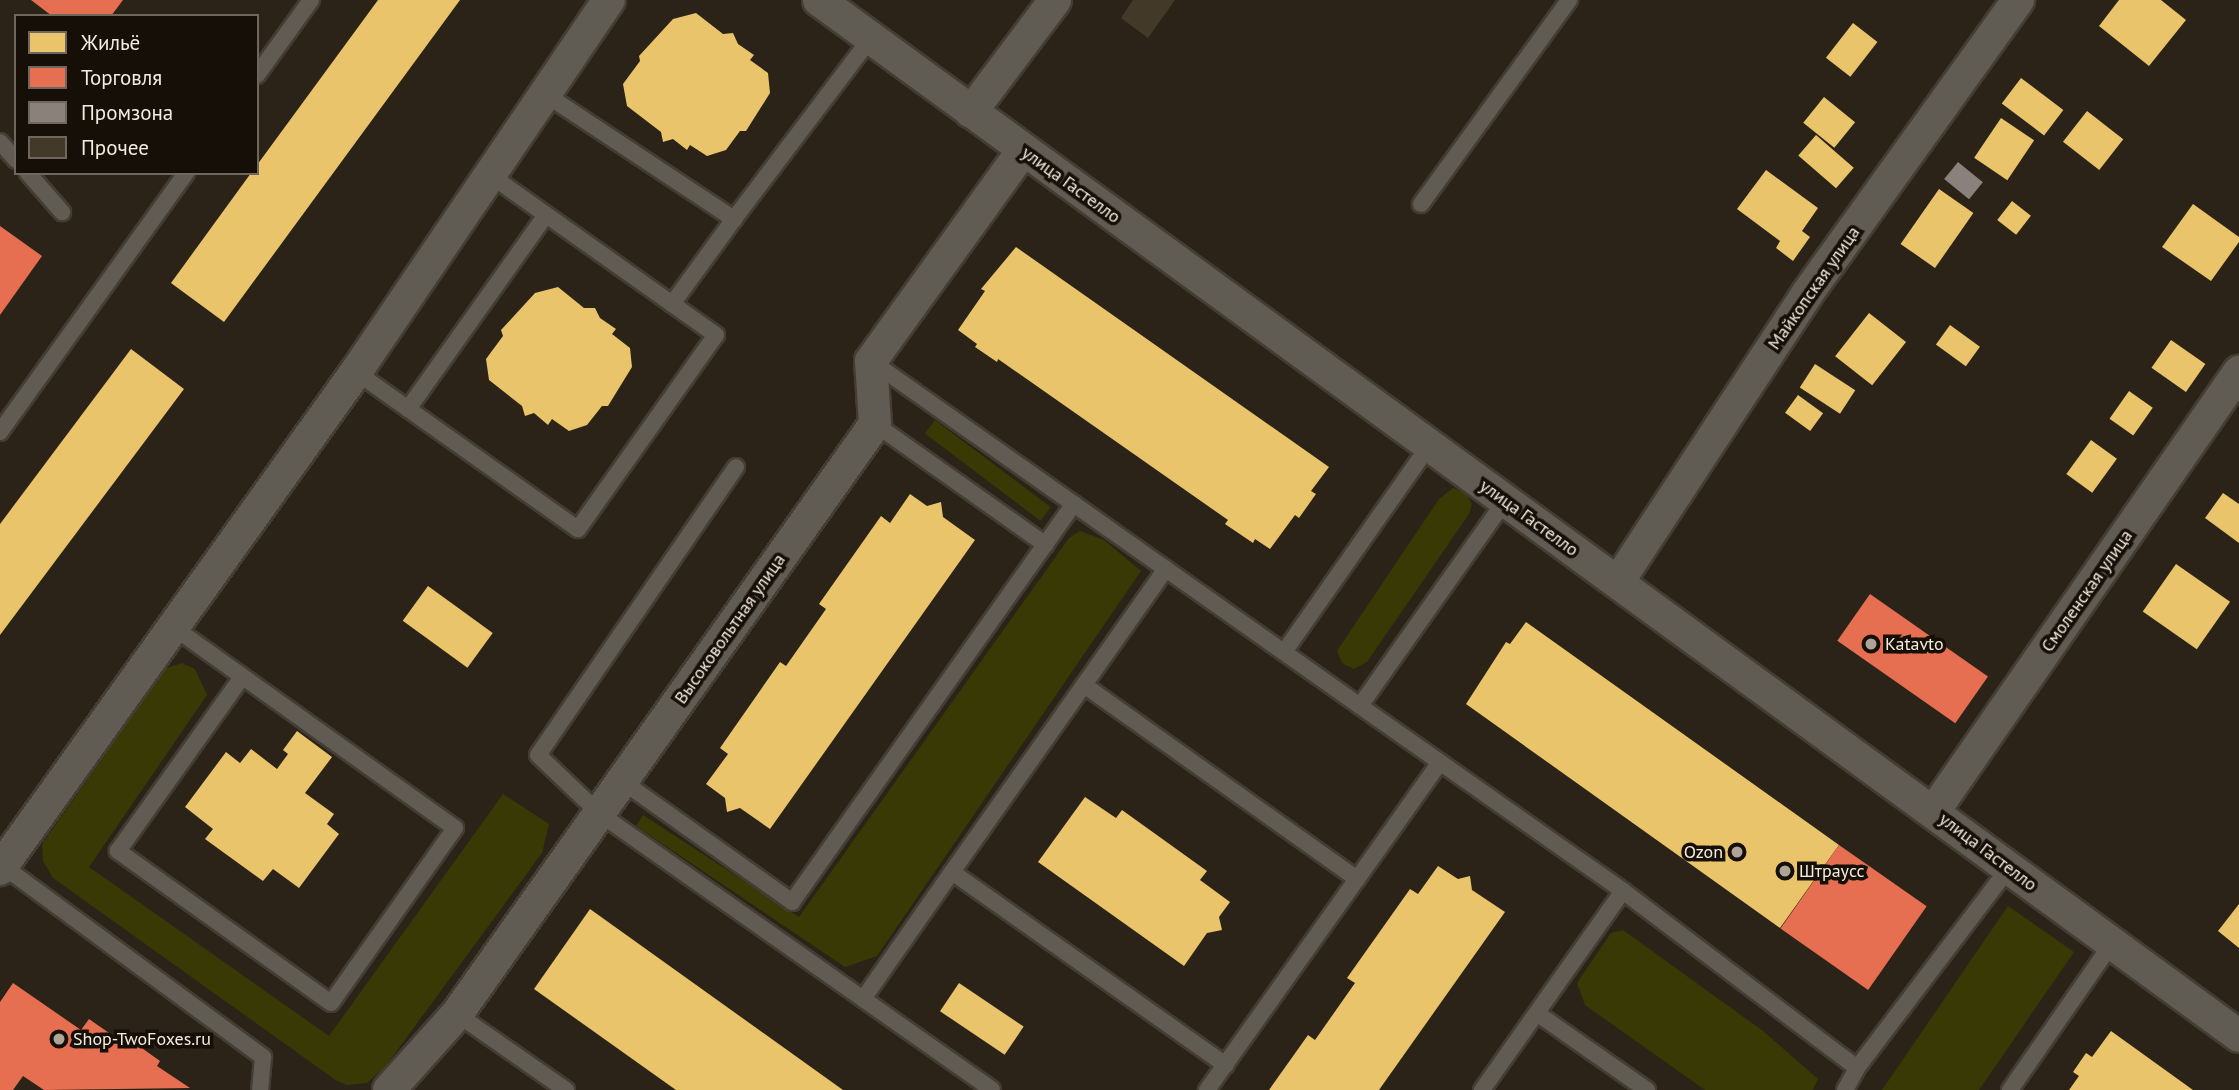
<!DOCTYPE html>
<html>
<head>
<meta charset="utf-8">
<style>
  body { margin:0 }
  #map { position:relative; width:2239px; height:1090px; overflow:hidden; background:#2b2317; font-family:"PT Sans",sans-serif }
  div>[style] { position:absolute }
  .green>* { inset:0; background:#383905; transform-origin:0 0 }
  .homes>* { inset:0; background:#e9c46a; transform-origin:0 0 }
  .shops>* { inset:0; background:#e76f51; transform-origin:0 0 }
  .industry>* { inset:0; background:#8a817c; transform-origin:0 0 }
  .building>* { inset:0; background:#433929 }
  .roads { filter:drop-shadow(2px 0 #443d34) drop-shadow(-2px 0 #443d34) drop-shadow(0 2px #443d34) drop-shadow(0 -2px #443d34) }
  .lane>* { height:16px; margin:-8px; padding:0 8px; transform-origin:8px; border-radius:8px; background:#615c53 }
  .street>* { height:32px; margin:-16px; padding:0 16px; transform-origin:16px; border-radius:16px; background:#615c53 }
  .dots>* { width:19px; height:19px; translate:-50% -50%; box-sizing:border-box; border:4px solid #150f07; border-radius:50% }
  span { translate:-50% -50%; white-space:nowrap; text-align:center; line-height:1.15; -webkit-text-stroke:7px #150f07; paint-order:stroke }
  .street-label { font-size:18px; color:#f5ebde }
  .poi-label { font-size:18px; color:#f5ebde }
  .left { translate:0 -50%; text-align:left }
  .right { translate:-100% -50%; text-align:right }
  .legend { position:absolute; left:14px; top:14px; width:245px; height:161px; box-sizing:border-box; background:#150f07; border:2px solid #6f675d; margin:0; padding:9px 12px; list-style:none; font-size:21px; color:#f5ebde }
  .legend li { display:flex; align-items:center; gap:14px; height:35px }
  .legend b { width:35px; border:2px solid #6f675d }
</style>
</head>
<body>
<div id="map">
  <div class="green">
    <div style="left:935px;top:420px;width:145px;height:17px;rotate:37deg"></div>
    <div style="clip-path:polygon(1453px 488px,1466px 493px,1472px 504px,1469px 514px,1367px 662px,1354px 669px,1342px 663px,1337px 651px,1439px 499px)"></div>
    <div style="clip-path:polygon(1080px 531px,1104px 540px,1141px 571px,877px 956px,845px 967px,636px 826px,643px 815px,799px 917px,1069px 538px)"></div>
    <div style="clip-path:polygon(182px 663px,195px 669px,207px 695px,89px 867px,329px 1036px,503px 794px,549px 824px,542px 853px,385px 1067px,367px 1083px,347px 1085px,337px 1081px,53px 878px,43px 861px,42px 844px,166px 668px)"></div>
    <div style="clip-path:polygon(2008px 906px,2074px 952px,1979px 1090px,1882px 1090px)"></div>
    <div style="clip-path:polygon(1623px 930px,1763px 1031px,1818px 1079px,1813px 1090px,1705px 1090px,1585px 1005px,1577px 983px,1611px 933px)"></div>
  </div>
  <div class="homes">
    <div style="clip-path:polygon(378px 0,460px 0,224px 322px,171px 283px,251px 173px,257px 173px,257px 165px)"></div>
    <div style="clip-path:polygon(2119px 0,2161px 0,2186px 20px,2149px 66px,2099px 26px)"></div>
    <div style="clip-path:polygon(696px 13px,723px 34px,733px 33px,738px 44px,754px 55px,750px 60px,768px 73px,770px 93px,746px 131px,740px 131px,726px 150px,707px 156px,690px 145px,687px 150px,673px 139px,663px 142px,661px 132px,627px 106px,623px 84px,640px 61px,639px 56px,673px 19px)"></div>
    <div style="left:1853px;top:23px;width:31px;height:44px;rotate:38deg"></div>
    <div style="left:2021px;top:78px;width:53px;height:32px;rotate:37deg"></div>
    <div style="left:1824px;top:97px;width:40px;height:33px;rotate:39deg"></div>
    <div style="left:2087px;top:111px;width:46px;height:39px;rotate:38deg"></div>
    <div style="left:2001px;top:118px;width:40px;height:48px;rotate:34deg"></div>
    <div style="left:1816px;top:135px;width:50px;height:27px;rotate:41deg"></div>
    <div style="clip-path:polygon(1766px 170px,1818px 208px,1802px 231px,1810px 237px,1793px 261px,1776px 248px,1780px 241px,1737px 209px)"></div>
    <div style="left:1939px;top:189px;width:42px;height:67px;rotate:35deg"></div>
    <div style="left:2012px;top:201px;width:24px;height:24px;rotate:38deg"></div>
    <div style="clip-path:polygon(2193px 204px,2239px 237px,2239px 242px,2211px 281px,2162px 247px)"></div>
    <div style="clip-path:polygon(1016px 247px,1329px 467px,1311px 491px,1316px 494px,1299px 518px,1295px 515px,1270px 549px,1255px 539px,1253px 543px,1225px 524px,1228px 520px,998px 359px,997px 362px,975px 347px,977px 344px,958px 330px,985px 291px,981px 289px)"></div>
    <div style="clip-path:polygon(558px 287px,584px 308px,595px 308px,600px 318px,616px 329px,612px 334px,630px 348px,632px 367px,608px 406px,602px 406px,587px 425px,569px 431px,552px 419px,548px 425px,534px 413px,525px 416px,522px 406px,489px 380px,486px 359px,503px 336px,501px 330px,535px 293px)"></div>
    <div style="left:1869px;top:313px;width:47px;height:55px;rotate:38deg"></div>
    <div style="left:1950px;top:325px;width:37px;height:24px;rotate:36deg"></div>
    <div style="left:2171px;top:340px;width:42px;height:34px;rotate:35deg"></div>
    <div style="clip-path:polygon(131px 349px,184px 389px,0 635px,0 524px)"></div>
    <div style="left:1815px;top:364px;width:48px;height:28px;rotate:33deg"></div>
    <div style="left:2129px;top:391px;width:29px;height:34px;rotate:35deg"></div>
    <div style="left:1798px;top:395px;width:31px;height:22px;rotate:36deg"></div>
    <div style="left:2091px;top:440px;width:32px;height:42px;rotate:36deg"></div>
    <div style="clip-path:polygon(2223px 493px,2239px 504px,2239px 543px,2205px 518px)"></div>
    <div style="clip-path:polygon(910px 494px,927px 506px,941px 502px,943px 517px,975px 540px,770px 829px,740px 808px,727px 812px,725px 798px,706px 784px,728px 754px,720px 748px,780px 662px,786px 666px,826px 609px,819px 604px,881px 516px,890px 523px)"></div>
    <div style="left:2176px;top:564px;width:66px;height:58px;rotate:35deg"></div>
    <div style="left:428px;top:586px;width:80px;height:43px;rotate:36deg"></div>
    <div style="clip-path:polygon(1526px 622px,1839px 845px,1780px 928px,1466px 704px,1506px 642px,1510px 644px)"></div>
    <div style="clip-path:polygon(297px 731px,332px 757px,305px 793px,334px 814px,327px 824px,339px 834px,299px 888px,273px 869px,263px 881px,205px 839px,213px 829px,185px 807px,226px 752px,240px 763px,251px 749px,277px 769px,288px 754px,283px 750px)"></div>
    <div style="clip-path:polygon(1085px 797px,1116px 818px,1122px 810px,1207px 871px,1200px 880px,1230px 902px,1219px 917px,1222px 930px,1207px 933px,1184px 966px,1038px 862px)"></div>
    <div style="clip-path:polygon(1438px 866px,1458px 879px,1470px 876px,1472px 890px,1505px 912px,1379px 1090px,1269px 1090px,1308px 1035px,1315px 1040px,1355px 983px,1347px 978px,1410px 889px,1418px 894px)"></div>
    <div style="clip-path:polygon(2239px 904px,2239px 948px,2218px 931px)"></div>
    <div style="clip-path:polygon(590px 909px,843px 1090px,676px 1090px,534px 989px)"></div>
    <div style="left:959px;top:983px;width:78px;height:34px;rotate:34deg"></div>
    <div style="clip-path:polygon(2111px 1031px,2193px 1090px,2069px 1090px,2079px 1076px,2073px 1072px,2086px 1053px,2092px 1057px)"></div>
  </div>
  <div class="shops">
    <div style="clip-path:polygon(31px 0,123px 0,111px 16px,52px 16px)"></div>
    <div style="clip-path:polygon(0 226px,42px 256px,0 315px)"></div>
    <div style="left:1870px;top:594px;width:144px;height:57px;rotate:35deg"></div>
    <div style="left:1839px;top:845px;width:107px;height:102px;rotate:35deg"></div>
    <div style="clip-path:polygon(13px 983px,81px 1030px,89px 1019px,122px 1042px,125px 1036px,160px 1061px,157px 1066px,190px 1088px,44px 1090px,23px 1076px,13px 1090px,0 1090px,0 1002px)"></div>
  </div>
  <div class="industry">
    <div style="left:1958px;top:162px;width:32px;height:22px;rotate:39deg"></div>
  </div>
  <div class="building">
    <div style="clip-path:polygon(1133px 0,1175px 0,1148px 38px,1121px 18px)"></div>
  </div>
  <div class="roads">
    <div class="lane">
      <div style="left:257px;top:75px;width:92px;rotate:-54.2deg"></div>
      <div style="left:545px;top:94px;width:227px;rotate:33.5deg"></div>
      <div style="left:734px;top:219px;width:227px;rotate:-52.9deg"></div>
      <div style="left:0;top:142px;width:24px;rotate:48deg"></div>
      <div style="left:28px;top:173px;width:52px;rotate:48.9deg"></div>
      <div style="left:1421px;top:204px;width:252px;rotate:-54deg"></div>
      <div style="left:672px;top:304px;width:105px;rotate:-53.9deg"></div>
      <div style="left:871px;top:361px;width:598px;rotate:35.2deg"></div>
      <div style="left:356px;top:372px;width:272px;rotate:35.3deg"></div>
      <div style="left:578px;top:529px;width:238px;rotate:-54.6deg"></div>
      <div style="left:716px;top:335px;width:278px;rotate:-144.7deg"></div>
      <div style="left:408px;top:409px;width:238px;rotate:-54.6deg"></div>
      <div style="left:875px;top:424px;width:209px;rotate:35.3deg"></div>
      <div style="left:0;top:432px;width:319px;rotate:-54.3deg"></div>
      <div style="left:736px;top:467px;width:349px;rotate:124.5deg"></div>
      <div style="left:538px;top:755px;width:86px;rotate:43.6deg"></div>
      <div style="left:600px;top:814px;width:479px;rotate:35.1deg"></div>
      <div style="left:1505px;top:501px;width:251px;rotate:125.3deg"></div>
      <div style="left:1360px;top:706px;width:322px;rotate:35.1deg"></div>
      <div style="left:173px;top:627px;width:346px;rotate:35.5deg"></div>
      <div style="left:455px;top:828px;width:214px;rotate:125.3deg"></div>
      <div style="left:331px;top:1003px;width:262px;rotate:-144.5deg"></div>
      <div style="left:118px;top:851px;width:214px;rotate:-54.5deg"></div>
      <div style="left:1284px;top:652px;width:252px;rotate:-54.9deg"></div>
      <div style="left:1084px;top:685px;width:335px;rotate:35.4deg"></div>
      <div style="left:1357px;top:879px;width:259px;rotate:125.4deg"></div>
      <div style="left:622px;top:781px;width:209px;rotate:35.4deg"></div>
      <div style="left:792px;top:902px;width:488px;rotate:-54.7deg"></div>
      <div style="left:3px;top:866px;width:323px;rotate:36.3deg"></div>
      <div style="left:263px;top:1057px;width:33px;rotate:95deg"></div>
      <div style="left:952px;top:872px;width:371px;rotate:-54.8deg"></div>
      <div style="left:1357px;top:879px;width:143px;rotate:-54.6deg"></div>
      <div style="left:863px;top:999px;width:155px;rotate:-55deg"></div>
      <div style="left:952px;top:872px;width:335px;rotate:35.2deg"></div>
      <div style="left:457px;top:1014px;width:133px;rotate:34.9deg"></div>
      <div style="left:1538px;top:1014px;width:133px;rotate:34.9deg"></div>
      <div style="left:1482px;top:1090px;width:244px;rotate:-54.7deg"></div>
      <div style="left:1623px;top:891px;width:293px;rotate:37.1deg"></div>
      <div style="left:1857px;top:1068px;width:250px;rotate:-52.8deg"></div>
      <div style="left:1845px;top:1090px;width:25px;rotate:-61deg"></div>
      <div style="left:2010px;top:1090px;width:179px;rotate:-55.2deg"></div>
    </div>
    <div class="street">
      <div style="left:819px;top:0;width:1758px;rotate:36.11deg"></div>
      <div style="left:971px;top:112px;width:140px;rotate:-53.1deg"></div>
      <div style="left:1618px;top:582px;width:344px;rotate:-56.7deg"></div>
      <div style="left:1807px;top:294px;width:362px;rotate:-54.3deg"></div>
      <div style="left:1934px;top:811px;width:535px;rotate:-55.21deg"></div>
      <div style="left:0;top:869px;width:611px;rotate:-54.39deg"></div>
      <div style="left:356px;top:372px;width:450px;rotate:-55.8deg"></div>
      <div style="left:389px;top:1090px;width:102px;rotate:-48.2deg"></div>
      <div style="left:457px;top:1014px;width:723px;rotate:-54.68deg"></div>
      <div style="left:875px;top:424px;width:63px;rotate:-93.6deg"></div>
      <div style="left:871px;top:361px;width:260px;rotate:-54.2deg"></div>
    </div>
  </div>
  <div class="dots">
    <div style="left:1871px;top:644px;background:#aea598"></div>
    <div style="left:1737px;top:852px;background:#aea598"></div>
    <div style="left:1785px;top:871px;background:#aea598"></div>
    <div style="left:59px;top:1039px;background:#aea598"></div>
  </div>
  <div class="street-label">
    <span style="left:1071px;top:185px;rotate:36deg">улица Гастелло</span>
    <span style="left:1814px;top:288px;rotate:-55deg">Майкопская улица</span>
    <span style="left:1529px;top:518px;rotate:36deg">улица Гастелло</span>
    <span style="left:2087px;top:591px;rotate:-55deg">Смоленская улица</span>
    <span style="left:730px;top:629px;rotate:-55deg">Высоковольтная улица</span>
    <span style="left:1988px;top:852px;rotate:37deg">улица Гастелло</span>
  </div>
  <div class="poi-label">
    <span class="left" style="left:1885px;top:644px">Katavto</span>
    <span class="right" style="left:1723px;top:852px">Ozon</span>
    <span class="left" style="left:1799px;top:871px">Штраусс</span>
    <span class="left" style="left:73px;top:1039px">Shop-TwoFoxes.ru</span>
  </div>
  <ul class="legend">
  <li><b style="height:19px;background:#e9c46a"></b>Жильё</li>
  <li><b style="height:19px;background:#e76f51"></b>Торговля</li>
  <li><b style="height:19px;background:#8a817c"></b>Промзона</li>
  <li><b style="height:19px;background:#433929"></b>Прочее</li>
  </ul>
</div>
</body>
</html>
